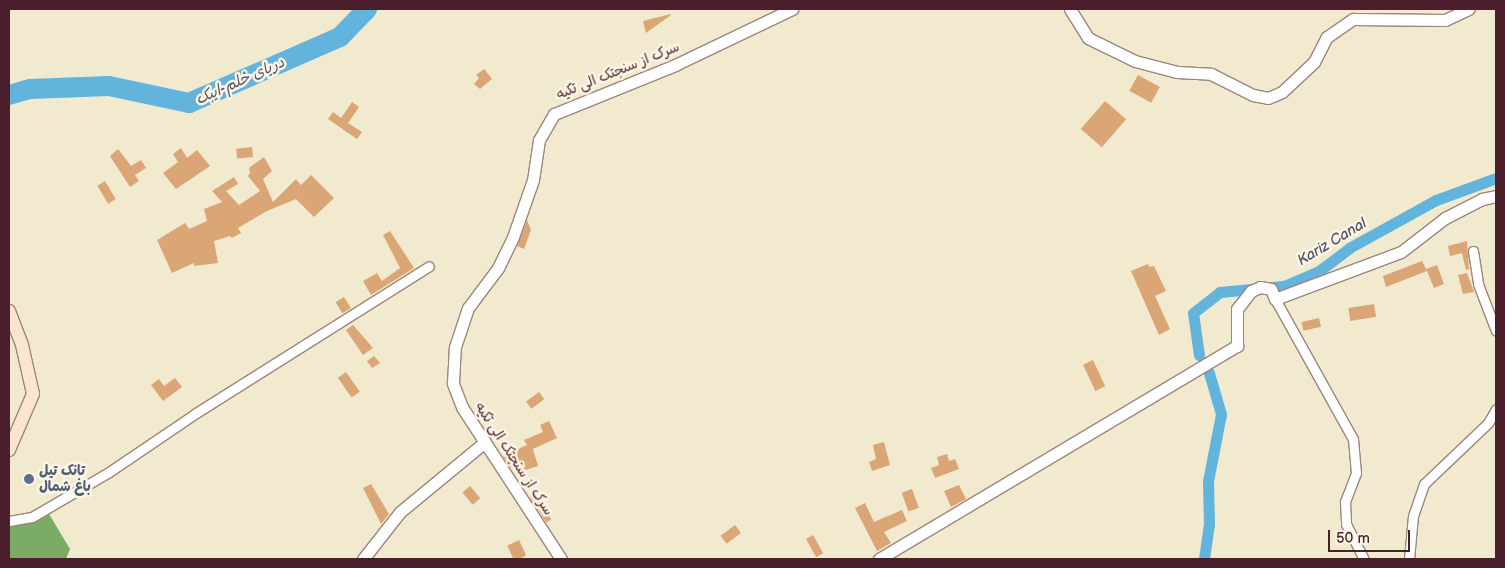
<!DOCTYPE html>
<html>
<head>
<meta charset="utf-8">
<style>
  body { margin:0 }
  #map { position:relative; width:1505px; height:568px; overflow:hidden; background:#f1eacf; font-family:"Balsamiq Sans","Playpen Sans Arabic",sans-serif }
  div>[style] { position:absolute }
  .forest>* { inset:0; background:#7bac66 }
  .canal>* { height:11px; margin:-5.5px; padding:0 5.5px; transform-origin:5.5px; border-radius:5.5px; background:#62b4dd }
  .river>* { height:20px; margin:-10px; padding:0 10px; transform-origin:10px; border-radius:10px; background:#62b4dd }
  .building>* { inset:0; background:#dba676; transform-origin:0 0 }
  .roads { filter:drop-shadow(1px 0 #9e847d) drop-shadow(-1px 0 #9e847d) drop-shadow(0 1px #9e847d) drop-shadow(0 -1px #9e847d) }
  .minor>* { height:9px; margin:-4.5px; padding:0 4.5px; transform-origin:4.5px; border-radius:4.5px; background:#fff }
  .tertiary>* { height:11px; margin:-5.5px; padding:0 5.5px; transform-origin:5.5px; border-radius:5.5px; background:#fff }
  .secondary>* { height:12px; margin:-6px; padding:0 6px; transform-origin:6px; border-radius:6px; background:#fbe5cf }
  .dots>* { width:14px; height:14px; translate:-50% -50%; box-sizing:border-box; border:2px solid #fcf5e5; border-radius:50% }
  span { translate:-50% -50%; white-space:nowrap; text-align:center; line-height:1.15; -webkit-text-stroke:5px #fcf5e5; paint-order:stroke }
  .street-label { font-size:14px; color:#4a1f2b }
  .service-label { font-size:14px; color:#4e5e75; font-weight:700 }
  .left { translate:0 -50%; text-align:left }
  .water-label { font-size:15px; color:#525369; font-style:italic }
  .frame { position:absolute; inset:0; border:10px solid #4a1f2b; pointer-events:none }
  .scale { position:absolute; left:1328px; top:530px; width:82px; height:22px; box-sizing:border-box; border:2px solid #4a1f2b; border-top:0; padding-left:6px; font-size:15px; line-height:18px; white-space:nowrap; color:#4a1f2b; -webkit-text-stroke:4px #fcf5e5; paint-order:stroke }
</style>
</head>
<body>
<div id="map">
  <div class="forest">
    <div style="clip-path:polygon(49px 514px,70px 549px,66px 559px,9px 559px,9px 520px)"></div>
  </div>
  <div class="canal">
    <div style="left:1199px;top:355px;width:42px;rotate:-98.1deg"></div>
    <div style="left:1193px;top:313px;width:34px;rotate:-38deg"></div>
    <div style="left:1220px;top:292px;width:64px;rotate:-5.4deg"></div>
    <div style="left:1284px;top:286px;width:38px;rotate:-23deg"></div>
    <div style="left:1319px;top:271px;width:38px;rotate:-37deg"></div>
    <div style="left:1349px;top:248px;width:99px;rotate:-28.9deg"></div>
    <div style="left:1436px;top:200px;width:64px;rotate:-20.1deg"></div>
    <div style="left:1204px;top:559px;width:34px;rotate:-82deg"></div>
    <div style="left:1209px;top:525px;width:44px;rotate:-91.3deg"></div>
    <div style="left:1208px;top:481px;width:68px;rotate:-79deg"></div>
    <div style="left:1221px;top:414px;width:43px;rotate:-106.3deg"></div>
  </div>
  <div class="river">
    <div style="left:9px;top:95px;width:22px;rotate:-16deg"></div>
    <div style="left:30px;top:89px;width:79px;rotate:-2.2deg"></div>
    <div style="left:109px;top:86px;width:82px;rotate:12deg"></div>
    <div style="left:189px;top:103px;width:165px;rotate:-23.6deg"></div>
    <div style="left:340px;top:37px;width:39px;rotate:-46deg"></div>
  </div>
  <div class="building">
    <div style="clip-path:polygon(671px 14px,671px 15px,646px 33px,643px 21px)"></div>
    <div style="clip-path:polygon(484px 69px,492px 79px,480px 89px,474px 84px,479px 78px,476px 75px)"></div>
    <div style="left:1138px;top:75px;width:25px;height:18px;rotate:29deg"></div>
    <div style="left:1105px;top:101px;width:28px;height:37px;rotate:41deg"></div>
    <div style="clip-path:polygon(352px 102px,359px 107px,348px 123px,362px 132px,357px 139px,328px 119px,333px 112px,341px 118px)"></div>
    <div style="left:252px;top:147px;width:10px;height:16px;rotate:84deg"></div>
    <div style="clip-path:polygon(181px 148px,187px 158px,197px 150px,210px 166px,176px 189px,163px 173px,178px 162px,173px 154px)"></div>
    <div style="clip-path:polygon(118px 149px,131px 166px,141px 160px,146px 168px,135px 175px,139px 181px,130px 187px,110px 156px)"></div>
    <div style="clip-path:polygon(264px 157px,272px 171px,263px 179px,273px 202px,296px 179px,301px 185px,311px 175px,334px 198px,314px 217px,296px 199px,267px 211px,238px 228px,241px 233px,232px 238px,230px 236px,214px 241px,218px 263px,194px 266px,194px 263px,172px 273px,157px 240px,185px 223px,189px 229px,207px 221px,204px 209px,222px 202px,212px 191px,234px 177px,238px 184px,226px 191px,239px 205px,260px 191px,248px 176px,250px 173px,249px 168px)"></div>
    <div style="left:105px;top:181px;width:21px;height:9px;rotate:59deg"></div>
    <div style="clip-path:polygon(527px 220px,531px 230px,524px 249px,517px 246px)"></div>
    <div style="clip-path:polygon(390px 231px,414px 268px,371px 295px,363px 281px,377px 273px,382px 281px,400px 268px,383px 235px)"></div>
    <div style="clip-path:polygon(1467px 241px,1469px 269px,1466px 270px,1462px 253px,1450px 256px,1448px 246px)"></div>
    <div style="clip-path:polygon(1422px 261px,1426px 269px,1437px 265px,1444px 284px,1434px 288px,1427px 271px,1386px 287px,1383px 276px)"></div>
    <div style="clip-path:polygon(1148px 264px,1149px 267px,1154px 266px,1166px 291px,1155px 296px,1170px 329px,1159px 335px,1131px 271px)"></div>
    <div style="clip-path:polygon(1467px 273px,1474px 292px,1463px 294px,1458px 275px)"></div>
    <div style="left:344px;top:297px;width:13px;height:10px;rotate:58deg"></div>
    <div style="left:1374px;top:304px;width:13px;height:26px;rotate:81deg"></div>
    <div style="left:1319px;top:318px;width:9px;height:18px;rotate:77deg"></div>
    <div style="clip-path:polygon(353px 325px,373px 348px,363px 355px,346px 330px)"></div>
    <div style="clip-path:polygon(374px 356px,380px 363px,372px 368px,367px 361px)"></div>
    <div style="left:1093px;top:360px;width:29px;height:11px;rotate:65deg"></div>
    <div style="left:346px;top:372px;width:24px;height:10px;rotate:55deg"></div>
    <div style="clip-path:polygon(175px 378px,182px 387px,163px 401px,151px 385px,159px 379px,164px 386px)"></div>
    <div style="left:539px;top:392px;width:9px;height:16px;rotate:54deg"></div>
    <div style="clip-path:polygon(549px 421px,557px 438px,533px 449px,538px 466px,522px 471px,519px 463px,511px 468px,503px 456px,527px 445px,524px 440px,543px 432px,540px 425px)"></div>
    <div style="clip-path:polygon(884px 442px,890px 465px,872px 471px,869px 462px,876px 459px,873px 445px)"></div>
    <div style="clip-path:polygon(947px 454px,949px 461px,955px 459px,959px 469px,935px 478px,931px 468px,939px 465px,937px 457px)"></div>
    <div style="clip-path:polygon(371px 484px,389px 514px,381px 524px,363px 488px)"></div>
    <div style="clip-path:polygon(959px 485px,966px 499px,951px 507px,944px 491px)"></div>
    <div style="left:470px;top:486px;width:16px;height:10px;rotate:50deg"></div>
    <div style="left:912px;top:489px;width:20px;height:11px;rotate:70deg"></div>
    <div style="left:535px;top:494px;width:30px;height:6px;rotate:57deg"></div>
    <div style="clip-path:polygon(865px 503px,874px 522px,902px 510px,907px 521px,884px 532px,891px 543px,877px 551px,855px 508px)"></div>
    <div style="left:735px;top:525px;width:10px;height:18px;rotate:53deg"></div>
    <div style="left:813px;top:535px;width:21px;height:8px;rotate:61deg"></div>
    <div style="left:519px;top:540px;width:17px;height:13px;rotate:65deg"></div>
  </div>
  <div class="roads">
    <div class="minor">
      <div style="left:1473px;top:251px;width:33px;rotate:81deg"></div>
      <div style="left:1478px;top:284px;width:50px;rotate:69deg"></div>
      <div style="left:1275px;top:299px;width:160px;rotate:60.9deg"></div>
      <div style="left:1353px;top:439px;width:34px;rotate:85deg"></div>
      <div style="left:1356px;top:473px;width:31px;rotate:111deg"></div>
      <div style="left:1345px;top:502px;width:22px;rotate:87deg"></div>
      <div style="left:1346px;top:524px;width:39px;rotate:63deg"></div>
      <div style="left:9px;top:521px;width:23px;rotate:-10deg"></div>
      <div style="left:32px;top:517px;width:89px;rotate:-30.3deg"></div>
      <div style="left:109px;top:472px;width:105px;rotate:-34.1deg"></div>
      <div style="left:196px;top:413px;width:275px;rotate:-32.2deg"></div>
      <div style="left:1409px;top:559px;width:43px;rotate:-84.7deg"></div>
      <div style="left:1413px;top:516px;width:34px;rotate:-71deg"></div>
      <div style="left:1424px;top:484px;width:88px;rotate:-43.6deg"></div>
      <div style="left:1488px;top:423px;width:16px;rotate:-60deg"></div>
    </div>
    <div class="tertiary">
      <div style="left:1070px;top:9px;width:34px;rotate:58deg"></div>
      <div style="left:1088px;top:38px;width:52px;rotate:26.1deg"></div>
      <div style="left:1135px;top:61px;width:43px;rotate:14.7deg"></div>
      <div style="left:1177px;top:72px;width:34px;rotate:3deg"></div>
      <div style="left:1211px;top:74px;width:47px;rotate:26.6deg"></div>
      <div style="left:1253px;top:95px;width:15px;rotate:11deg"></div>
      <div style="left:1268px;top:98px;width:15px;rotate:-23deg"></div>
      <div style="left:1282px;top:92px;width:44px;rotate:-43.2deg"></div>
      <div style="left:1314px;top:62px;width:28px;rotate:-63deg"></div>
      <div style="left:1327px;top:37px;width:32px;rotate:-35deg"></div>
      <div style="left:1353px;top:19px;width:92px;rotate:0.6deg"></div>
      <div style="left:1445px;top:20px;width:26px;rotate:-25deg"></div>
      <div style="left:363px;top:559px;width:60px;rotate:-51.8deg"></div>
      <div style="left:400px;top:512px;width:110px;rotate:-39.5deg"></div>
      <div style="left:561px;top:559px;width:181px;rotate:-123.1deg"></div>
      <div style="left:462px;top:407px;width:26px;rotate:-111deg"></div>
      <div style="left:453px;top:383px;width:36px;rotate:-87deg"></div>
      <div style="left:455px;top:347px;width:41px;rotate:-71.6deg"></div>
      <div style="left:468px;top:308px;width:50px;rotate:-53.1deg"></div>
      <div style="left:498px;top:268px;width:34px;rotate:-64deg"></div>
      <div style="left:513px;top:237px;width:60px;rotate:-70.7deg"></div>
      <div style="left:533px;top:180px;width:40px;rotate:-81.5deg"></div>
      <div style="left:539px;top:140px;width:30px;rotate:-60deg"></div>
      <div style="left:554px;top:114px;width:131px;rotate:-22deg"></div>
      <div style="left:675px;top:65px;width:130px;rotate:-25.6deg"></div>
      <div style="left:879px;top:559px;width:417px;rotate:-30.8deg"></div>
      <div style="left:1237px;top:346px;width:37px;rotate:-90deg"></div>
      <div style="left:1237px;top:309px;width:23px;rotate:-52deg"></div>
      <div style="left:1251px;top:291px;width:10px;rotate:-24deg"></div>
      <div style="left:1260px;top:287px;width:11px;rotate:10deg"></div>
      <div style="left:1271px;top:289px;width:11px;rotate:68deg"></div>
      <div style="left:1275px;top:299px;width:134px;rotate:-20.5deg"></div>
      <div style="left:1401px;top:252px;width:56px;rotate:-37.7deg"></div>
      <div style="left:1445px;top:218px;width:42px;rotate:-27.2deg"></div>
      <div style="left:1482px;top:199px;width:14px;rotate:-12deg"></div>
    </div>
    <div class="secondary">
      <div style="left:9px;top:311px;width:36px;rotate:69deg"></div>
      <div style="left:22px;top:345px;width:50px;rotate:77.3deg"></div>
      <div style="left:33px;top:394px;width:61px;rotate:113.2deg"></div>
    </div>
  </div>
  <div class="dots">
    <div style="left:29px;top:479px;background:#5c6f8a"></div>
  </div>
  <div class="street-label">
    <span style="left:618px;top:71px;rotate:-22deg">سرک از سنجتک الی تکیه</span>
    <span style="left:514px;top:459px;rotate:57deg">سرک از سنجتک الی تکیه</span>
  </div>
  <div class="service-label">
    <span class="left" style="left:39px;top:479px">تانک تیل<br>باغ شمال</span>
  </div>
  <div class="water-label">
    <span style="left:240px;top:81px;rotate:-24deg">دریای خلم-ایبک</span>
    <span style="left:1332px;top:242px;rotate:-31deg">Kariz Canal</span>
  </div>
  <div class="frame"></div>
  <div class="scale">50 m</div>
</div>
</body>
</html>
